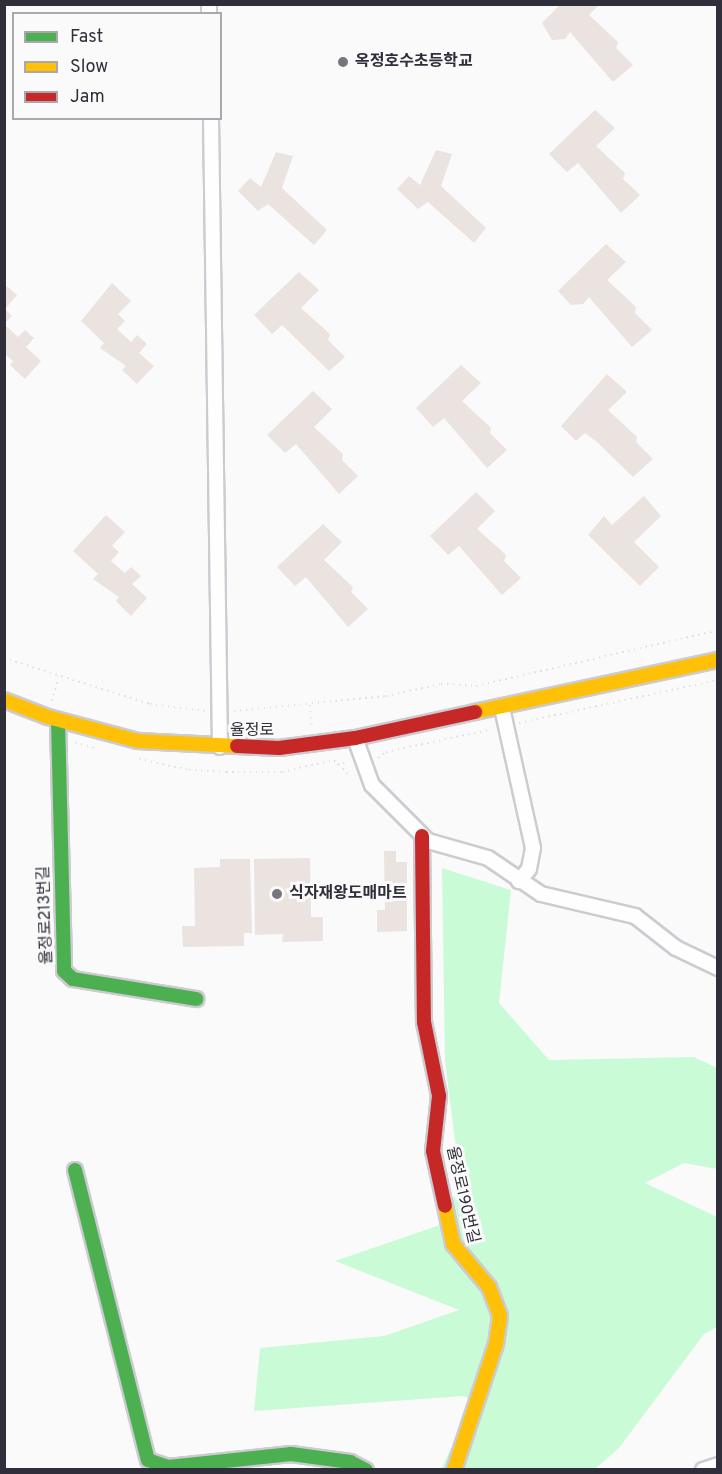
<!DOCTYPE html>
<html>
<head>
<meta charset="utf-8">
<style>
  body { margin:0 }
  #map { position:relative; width:722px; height:1474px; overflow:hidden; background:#fafafa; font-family:Overpass,"Noto Sans KR",sans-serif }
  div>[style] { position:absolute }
  .green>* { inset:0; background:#cafbd7 }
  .building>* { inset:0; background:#eae3e0 }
  .path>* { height:2px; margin-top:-1px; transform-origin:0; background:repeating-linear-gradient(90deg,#e1e1e1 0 1.5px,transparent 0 6px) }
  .roads { filter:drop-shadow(2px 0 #cccbd1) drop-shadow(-2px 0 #cccbd1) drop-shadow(0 2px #cccbd1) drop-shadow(0 -2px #cccbd1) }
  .street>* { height:14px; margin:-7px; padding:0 7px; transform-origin:7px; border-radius:7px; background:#fefefe }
  .fast>* { height:14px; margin:-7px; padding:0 7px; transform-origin:7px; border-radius:7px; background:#4caf50 }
  .slow>* { height:14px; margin:-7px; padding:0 7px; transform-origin:7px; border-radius:7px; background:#ffc107 }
  .jam>* { height:14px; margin:-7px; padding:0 7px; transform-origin:7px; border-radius:7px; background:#c62828 }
  .dots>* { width:16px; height:16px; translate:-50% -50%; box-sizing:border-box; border:3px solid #fafafa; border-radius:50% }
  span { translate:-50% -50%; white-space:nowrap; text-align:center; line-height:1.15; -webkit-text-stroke:6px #fafafa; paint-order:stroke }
  .poi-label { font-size:16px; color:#312e3b; font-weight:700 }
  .left { translate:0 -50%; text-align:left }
  .street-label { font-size:16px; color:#312e3b }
  .frame { position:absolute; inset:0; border:6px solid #312e3b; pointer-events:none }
  .legend { position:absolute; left:12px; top:12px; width:210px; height:108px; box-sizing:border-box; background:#fafafa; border:2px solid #aaa8ae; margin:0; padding:8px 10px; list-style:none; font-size:18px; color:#312e3b }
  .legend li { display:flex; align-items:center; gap:12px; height:30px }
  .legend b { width:30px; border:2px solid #aaa8ae }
</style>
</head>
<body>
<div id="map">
  <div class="green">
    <div style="clip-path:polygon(442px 868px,511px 890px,499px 1003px,549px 1060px,694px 1057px,717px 1068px,717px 1169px,684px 1163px,645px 1183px,717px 1217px,717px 1327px,704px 1334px,619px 1448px,595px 1469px,441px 1469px,475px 1400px,463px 1396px,254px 1411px,260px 1348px,384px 1336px,459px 1310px,335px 1261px,443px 1224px,460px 1182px,445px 1060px)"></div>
  </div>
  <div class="building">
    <div style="clip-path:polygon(561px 4px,600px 4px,589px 15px,618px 42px,616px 48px,633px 65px,613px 82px,570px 32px,565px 39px,552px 40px,542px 23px)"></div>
    <div style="clip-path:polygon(595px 110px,615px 128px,596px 146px,625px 173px,623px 179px,640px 195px,621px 213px,578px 163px,567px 172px,549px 154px)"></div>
    <div style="clip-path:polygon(436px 150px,452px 154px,441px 186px,486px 228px,474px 243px,428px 202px,418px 209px,397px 189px,409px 176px,420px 185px)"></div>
    <div style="clip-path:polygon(276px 152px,293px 156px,282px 188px,327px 230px,314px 245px,268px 204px,258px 211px,238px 191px,250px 178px,261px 187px)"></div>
    <div style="clip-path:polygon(606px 244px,626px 262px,607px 280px,636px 307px,635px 313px,652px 330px,632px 347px,589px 297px,583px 304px,571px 305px,558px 291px)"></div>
    <div style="clip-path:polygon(299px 272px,319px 290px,301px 308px,330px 334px,328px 340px,345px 357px,329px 371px,282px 325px,272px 334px,254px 315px)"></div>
    <div style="clip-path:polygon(112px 283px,131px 301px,118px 314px,125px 321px,117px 329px,131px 342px,137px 335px,147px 344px,139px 353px,154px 366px,137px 384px,122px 370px,126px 366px,100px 348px,104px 343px,81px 321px)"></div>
    <div style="clip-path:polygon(4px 284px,17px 295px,5px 309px,12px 316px,4px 324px)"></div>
    <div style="clip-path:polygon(4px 324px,18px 337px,25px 330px,34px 338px,26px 347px,41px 361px,25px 379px,10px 365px,13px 361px,4px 353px)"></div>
    <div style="clip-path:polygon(461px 365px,481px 383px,462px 401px,491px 428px,490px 433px,507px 450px,487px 468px,444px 418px,433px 427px,416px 408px)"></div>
    <div style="clip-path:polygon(607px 374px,627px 392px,608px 410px,637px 437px,636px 442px,653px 459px,633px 477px,596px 441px,585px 433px,576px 441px,561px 426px)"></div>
    <div style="clip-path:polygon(313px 391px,332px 409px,314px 427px,343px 454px,342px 460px,358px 476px,339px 494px,296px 444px,285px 453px,267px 435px)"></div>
    <div style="clip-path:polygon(476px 492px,495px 511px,477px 529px,506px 555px,504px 561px,521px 578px,502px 595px,459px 546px,448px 555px,430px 536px)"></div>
    <div style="clip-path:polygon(644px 496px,661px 516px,634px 542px,659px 567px,640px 586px,588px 535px,604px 516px,612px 525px)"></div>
    <div style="clip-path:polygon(106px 515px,125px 532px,112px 546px,119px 552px,111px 561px,125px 573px,131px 567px,141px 576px,132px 584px,147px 598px,131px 616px,116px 601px,119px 597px,93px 579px,98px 574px,73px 551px)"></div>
    <div style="clip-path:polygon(323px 524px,342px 542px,324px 560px,353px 587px,351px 592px,368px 609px,348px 627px,306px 577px,295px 586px,277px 567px)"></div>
    <div style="clip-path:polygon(384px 851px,396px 851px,396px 862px,407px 862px,407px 931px,377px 932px,377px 910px,385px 910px)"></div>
    <div style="clip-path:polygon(310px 858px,311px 917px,323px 917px,323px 941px,282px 942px,283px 934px,255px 935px,254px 859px)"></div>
    <div style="clip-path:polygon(220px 859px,250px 859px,252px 933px,244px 933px,244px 946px,183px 947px,182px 926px,195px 926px,194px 868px,220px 867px)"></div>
  </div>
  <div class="path">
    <div style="left:4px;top:658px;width:153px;rotate:17.5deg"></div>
    <div style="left:150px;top:704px;width:57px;rotate:7deg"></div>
    <div style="left:52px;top:701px;width:24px;rotate:-75deg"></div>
    <div style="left:310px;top:705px;width:22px;rotate:85deg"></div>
    <div style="left:234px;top:711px;width:153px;rotate:-5.6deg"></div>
    <div style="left:386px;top:696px;width:56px;rotate:-12.3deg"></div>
    <div style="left:441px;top:684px;width:35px;rotate:3deg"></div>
    <div style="left:476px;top:686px;width:248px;rotate:-13deg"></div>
    <div style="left:519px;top:723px;width:204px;rotate:-12.2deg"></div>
    <div style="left:75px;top:743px;width:22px;rotate:13deg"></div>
    <div style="left:378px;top:758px;width:10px;rotate:-37deg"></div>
    <div style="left:386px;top:752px;width:108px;rotate:-12.2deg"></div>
    <div style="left:139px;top:759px;width:51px;rotate:12.4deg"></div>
    <div style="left:189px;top:770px;width:37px;rotate:3deg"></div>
    <div style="left:226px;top:772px;width:56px"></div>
    <div style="left:282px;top:772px;width:53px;rotate:-13deg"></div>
    <div style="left:334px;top:760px;width:21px;rotate:45deg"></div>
    <div style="left:337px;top:764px;width:12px;rotate:-9deg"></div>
  </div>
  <div class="roads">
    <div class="street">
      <div style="left:209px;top:4px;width:10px;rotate:90deg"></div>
      <div style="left:211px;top:118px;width:629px;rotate:89.18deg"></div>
      <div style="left:502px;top:708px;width:143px;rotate:77.5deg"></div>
      <div style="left:533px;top:848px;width:21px;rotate:101deg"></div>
      <div style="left:529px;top:869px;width:16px;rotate:130deg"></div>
      <div style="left:355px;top:738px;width:50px;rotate:70.1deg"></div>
      <div style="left:372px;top:785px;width:79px;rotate:45deg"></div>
      <div style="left:428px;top:841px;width:62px;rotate:15.8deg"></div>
      <div style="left:488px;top:858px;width:64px;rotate:34.2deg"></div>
      <div style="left:541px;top:894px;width:97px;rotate:13.2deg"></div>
      <div style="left:635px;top:916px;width:52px;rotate:38deg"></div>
      <div style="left:676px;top:948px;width:47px;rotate:25.5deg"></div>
      <div style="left:703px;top:1470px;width:16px;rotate:-18deg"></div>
    </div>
    <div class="fast">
      <div style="left:58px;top:720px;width:251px;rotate:88.6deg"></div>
      <div style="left:64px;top:971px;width:12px;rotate:42deg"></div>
      <div style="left:73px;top:979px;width:125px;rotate:9.2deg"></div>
      <div style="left:75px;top:1170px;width:299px;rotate:75.9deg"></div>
      <div style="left:148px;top:1460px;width:21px;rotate:19deg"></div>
      <div style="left:168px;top:1467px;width:124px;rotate:-6deg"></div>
      <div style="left:291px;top:1454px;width:60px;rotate:7.7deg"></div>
      <div style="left:350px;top:1462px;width:18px;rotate:27deg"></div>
    </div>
    <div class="slow">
      <div style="left:4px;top:700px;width:47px;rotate:21.1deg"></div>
      <div style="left:48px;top:717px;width:93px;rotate:14.9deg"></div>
      <div style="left:138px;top:741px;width:99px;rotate:2.9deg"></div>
      <div style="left:475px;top:712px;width:249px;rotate:-12.1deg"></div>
      <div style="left:445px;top:1206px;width:39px;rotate:78deg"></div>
      <div style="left:453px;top:1244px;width:56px;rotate:50.1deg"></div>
      <div style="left:489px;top:1287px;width:31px;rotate:69deg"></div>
      <div style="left:500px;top:1316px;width:28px;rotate:98deg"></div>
      <div style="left:496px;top:1344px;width:133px;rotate:108.4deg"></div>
    </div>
    <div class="jam">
      <div style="left:237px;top:746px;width:42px;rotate:2.7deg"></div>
      <div style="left:279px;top:748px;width:77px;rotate:-7.5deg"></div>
      <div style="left:355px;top:738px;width:123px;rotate:-12.2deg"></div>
      <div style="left:422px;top:836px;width:186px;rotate:89.4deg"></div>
      <div style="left:424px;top:1022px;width:76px;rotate:78.5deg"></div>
      <div style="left:439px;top:1096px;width:55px;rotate:96.2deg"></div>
      <div style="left:433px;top:1151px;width:56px;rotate:77.7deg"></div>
    </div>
  </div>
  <div class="dots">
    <div style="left:343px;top:62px;background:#77757e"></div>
    <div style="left:277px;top:894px;background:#77757e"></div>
  </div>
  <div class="poi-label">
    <span class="left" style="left:355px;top:62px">옥정호수초등학교</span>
    <span class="left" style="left:289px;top:894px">식자재왕도매마트</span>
  </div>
  <div class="street-label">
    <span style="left:252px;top:731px">율정로</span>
    <span style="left:46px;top:915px;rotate:-92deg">율정로213번길</span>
    <span style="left:462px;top:1195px;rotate:77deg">율정로190번길</span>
  </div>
  <div class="frame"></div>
  <ul class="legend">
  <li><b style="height:8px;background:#4caf50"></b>Fast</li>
  <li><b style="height:8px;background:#ffc107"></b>Slow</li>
  <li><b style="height:8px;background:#c62828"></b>Jam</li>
  </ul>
</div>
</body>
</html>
